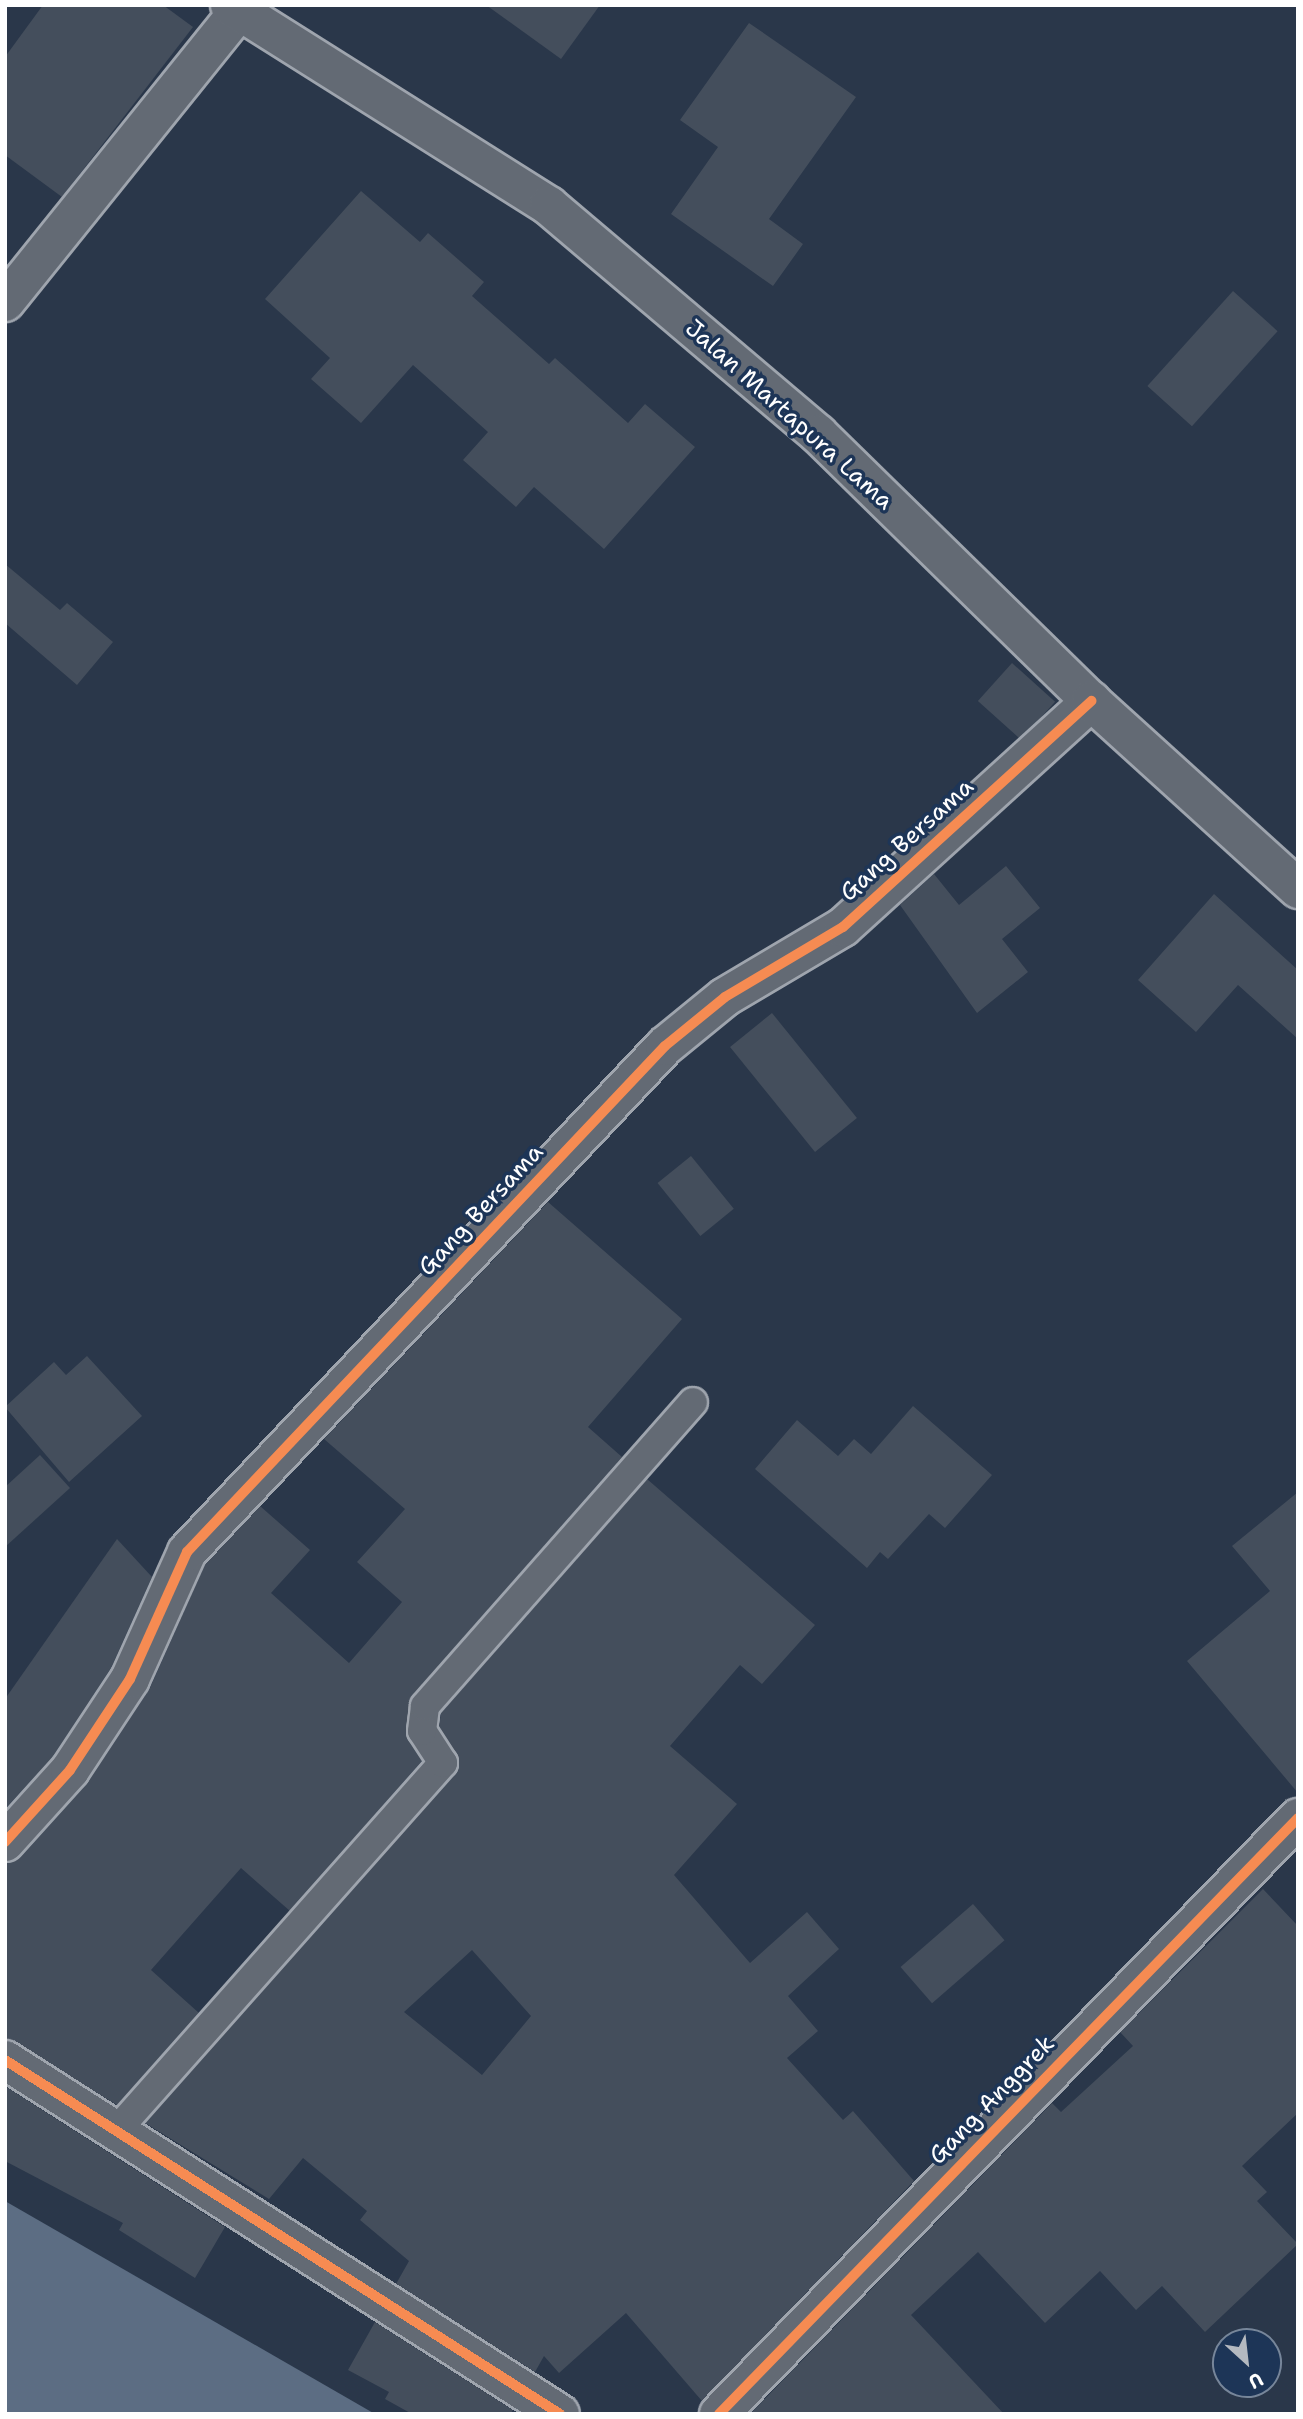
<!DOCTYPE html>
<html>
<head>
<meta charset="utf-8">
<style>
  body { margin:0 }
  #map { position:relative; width:1303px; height:2419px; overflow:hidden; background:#2a374a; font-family:"Shantell Sans",sans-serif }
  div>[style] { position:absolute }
  .water>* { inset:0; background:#5c6d83 }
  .building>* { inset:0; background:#444e5c; transform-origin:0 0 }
  .roads { filter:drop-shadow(2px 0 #9fa5ae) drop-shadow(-2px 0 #9fa5ae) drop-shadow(0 2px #9fa5ae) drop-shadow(0 -2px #9fa5ae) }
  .lane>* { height:28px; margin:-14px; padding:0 14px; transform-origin:14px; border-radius:14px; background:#636a74 }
  .street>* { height:38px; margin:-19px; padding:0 19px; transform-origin:19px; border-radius:19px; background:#636a74 }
  .secondary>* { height:38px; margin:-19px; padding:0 19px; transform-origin:19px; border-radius:19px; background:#636a74 }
  .primary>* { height:38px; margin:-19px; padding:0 19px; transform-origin:19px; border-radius:19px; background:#636a74 }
  .cycleway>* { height:10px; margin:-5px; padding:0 5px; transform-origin:5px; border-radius:5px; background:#f68b52 }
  span { translate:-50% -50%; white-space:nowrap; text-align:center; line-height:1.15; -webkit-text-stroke:7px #1d3557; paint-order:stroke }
  .street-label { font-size:24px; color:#fff }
  .frame { position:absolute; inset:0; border:7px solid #fff; pointer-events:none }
  .north { position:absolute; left:1212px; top:2328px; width:70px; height:70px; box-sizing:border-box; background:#1d3557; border:2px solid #77869a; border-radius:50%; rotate:153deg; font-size:19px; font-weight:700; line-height:28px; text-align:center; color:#fff }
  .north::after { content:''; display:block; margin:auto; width:24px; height:32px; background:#b4b9c0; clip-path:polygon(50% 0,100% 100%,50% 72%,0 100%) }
</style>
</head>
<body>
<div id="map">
  <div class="water">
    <div style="clip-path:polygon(5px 2201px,375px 2414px,5px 2414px)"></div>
  </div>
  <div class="building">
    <div style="clip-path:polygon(43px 5px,163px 5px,193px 27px,62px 197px,5px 155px,5px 57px)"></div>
    <div style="clip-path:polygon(486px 5px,600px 5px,561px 59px)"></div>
    <div style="clip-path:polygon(749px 23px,856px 97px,769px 219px,803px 244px,773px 286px,671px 214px,718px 147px,680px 120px)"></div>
    <div style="clip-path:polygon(361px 191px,420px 242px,428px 233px,484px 282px,472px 296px,549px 364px,555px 358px,628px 423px,645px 404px,695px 447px,604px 549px,534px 487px,516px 507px,463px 460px,488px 432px,413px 365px,361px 423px,311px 379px,330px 358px,265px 299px)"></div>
    <div style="left:1233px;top:291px;width:60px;height:128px;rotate:42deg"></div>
    <div style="clip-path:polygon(5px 564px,60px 610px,67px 603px,113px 642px,77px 685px,5px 623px)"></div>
    <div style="left:1012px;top:663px;width:58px;height:51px;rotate:42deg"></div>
    <div style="clip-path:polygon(1006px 866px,1040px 908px,1002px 939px,1028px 972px,977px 1013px,900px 905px,934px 874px,959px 905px)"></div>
    <div style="clip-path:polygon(1214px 894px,1298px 970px,1298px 1039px,1238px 985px,1196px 1032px,1138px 980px)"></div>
    <div style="left:772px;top:1013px;width:135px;height:54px;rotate:51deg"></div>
    <div style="left:691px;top:1156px;width:68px;height:43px;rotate:51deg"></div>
    <div style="clip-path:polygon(548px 1202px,682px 1319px,588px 1427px,622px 1457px,413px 1695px,406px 1730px,422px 1761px,290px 1911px,241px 1868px,151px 1970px,199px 2013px,117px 2105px,5px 2038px,5px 1863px,21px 1857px,88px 1782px,150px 1688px,205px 1564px,260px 1506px,310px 1550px,271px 1593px,349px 1663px,402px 1602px,357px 1562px,405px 1509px,324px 1439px)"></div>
    <div style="clip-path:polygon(87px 1356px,142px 1416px,69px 1482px,5px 1407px,54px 1362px,66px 1375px)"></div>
    <div style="clip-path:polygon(913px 1406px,992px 1475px,945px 1528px,929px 1514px,888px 1559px,880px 1552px,867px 1568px,755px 1469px,797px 1420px,838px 1456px,854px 1439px,871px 1454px)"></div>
    <div style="clip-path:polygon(40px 1455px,70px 1488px,5px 1547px,5px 1487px)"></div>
    <div style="clip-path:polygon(evenodd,647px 1479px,815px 1625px,762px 1684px,740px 1665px,670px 1746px,737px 1804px,674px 1875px,750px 1963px,807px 1912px,839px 1949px,788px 1996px,818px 2031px,787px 2058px,843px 2120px,853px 2111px,914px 2181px,702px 2401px,626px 2313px,559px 2373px,544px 2356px,535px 2372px,396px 2284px,409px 2261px,360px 2220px,367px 2211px,303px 2158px,269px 2199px,145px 2123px,455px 1774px,459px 1763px,439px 1727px,441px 1713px,647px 1479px,472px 1950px,531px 2016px,482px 2075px,404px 2012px,472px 1950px)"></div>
    <div style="clip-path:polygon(1298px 1492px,1298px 1793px,1187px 1661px,1270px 1591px,1232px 1546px)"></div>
    <div style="clip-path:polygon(117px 1539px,152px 1577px,111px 1668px,53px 1757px,5px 1809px,5px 1699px)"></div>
    <div style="clip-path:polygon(1263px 1889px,1298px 1926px,1298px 2113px,1242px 2166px,1267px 2192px,1257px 2201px,1298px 2244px,1205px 2332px,1162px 2286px,1136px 2310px,1100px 2271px,1045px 2323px,978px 2252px,911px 2315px,1004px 2414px,750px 2414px,1052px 2103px,1061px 2112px,1133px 2046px,1120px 2032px)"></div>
    <div style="left:973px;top:1904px;width:48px;height:96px;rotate:49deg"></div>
    <div style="clip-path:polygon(5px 2086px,225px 2227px,195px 2278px,119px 2230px,123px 2223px,5px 2161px)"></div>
    <div style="clip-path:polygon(375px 2322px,513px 2410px,510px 2414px,412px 2414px,385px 2399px,389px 2392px,348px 2370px)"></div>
  </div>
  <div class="roads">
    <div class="lane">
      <div style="left:117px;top:2130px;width:491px;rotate:-48.4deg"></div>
      <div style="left:443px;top:1763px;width:38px;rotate:-123deg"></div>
      <div style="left:422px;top:1731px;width:25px;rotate:-83deg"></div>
      <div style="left:425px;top:1706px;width:405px;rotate:-48.6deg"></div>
    </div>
    <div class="street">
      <div style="left:5px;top:302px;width:373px;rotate:-51.2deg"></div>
      <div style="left:5px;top:1842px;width:97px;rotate:-47.9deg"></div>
      <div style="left:70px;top:1770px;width:109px;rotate:-56.6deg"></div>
      <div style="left:130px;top:1679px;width:139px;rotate:-65.8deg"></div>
      <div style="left:187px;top:1552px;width:696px;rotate:-46.63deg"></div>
      <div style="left:665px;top:1046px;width:77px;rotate:-39.2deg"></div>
      <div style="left:725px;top:997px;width:137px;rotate:-30.7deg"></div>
      <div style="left:843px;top:927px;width:336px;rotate:-42.3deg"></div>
      <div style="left:719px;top:2414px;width:831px;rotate:-45.83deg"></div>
    </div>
    <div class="secondary">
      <div style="left:5px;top:2060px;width:658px;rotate:32.53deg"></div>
    </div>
    <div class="primary">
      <div style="left:230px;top:5px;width:377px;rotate:32.2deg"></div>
      <div style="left:549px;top:206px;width:353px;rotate:40.3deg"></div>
      <div style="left:818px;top:434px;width:382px;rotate:44.4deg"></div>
      <div style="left:1091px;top:701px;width:280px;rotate:42.2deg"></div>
    </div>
  </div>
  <div class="cycleway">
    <div style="left:5px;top:1842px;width:97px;rotate:-47.9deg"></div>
    <div style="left:70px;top:1770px;width:109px;rotate:-56.6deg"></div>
    <div style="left:130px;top:1679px;width:139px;rotate:-65.8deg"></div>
    <div style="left:187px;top:1552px;width:696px;rotate:-46.63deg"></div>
    <div style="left:665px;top:1046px;width:77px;rotate:-39.2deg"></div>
    <div style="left:725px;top:997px;width:137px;rotate:-30.7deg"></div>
    <div style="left:843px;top:927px;width:336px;rotate:-42.3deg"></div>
    <div style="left:5px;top:2060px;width:658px;rotate:32.53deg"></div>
    <div style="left:719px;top:2414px;width:831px;rotate:-45.83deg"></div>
  </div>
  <div class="street-label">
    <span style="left:789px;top:415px;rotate:42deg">Jalan Martapura Lama</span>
    <span style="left:907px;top:840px;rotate:-42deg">Gang Bersama</span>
    <span style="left:481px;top:1210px;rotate:-47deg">Gang Bersama</span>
    <span style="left:992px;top:2100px;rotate:-46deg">Gang Anggrek</span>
  </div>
  <div class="frame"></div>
  <div class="north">U</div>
</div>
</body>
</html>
